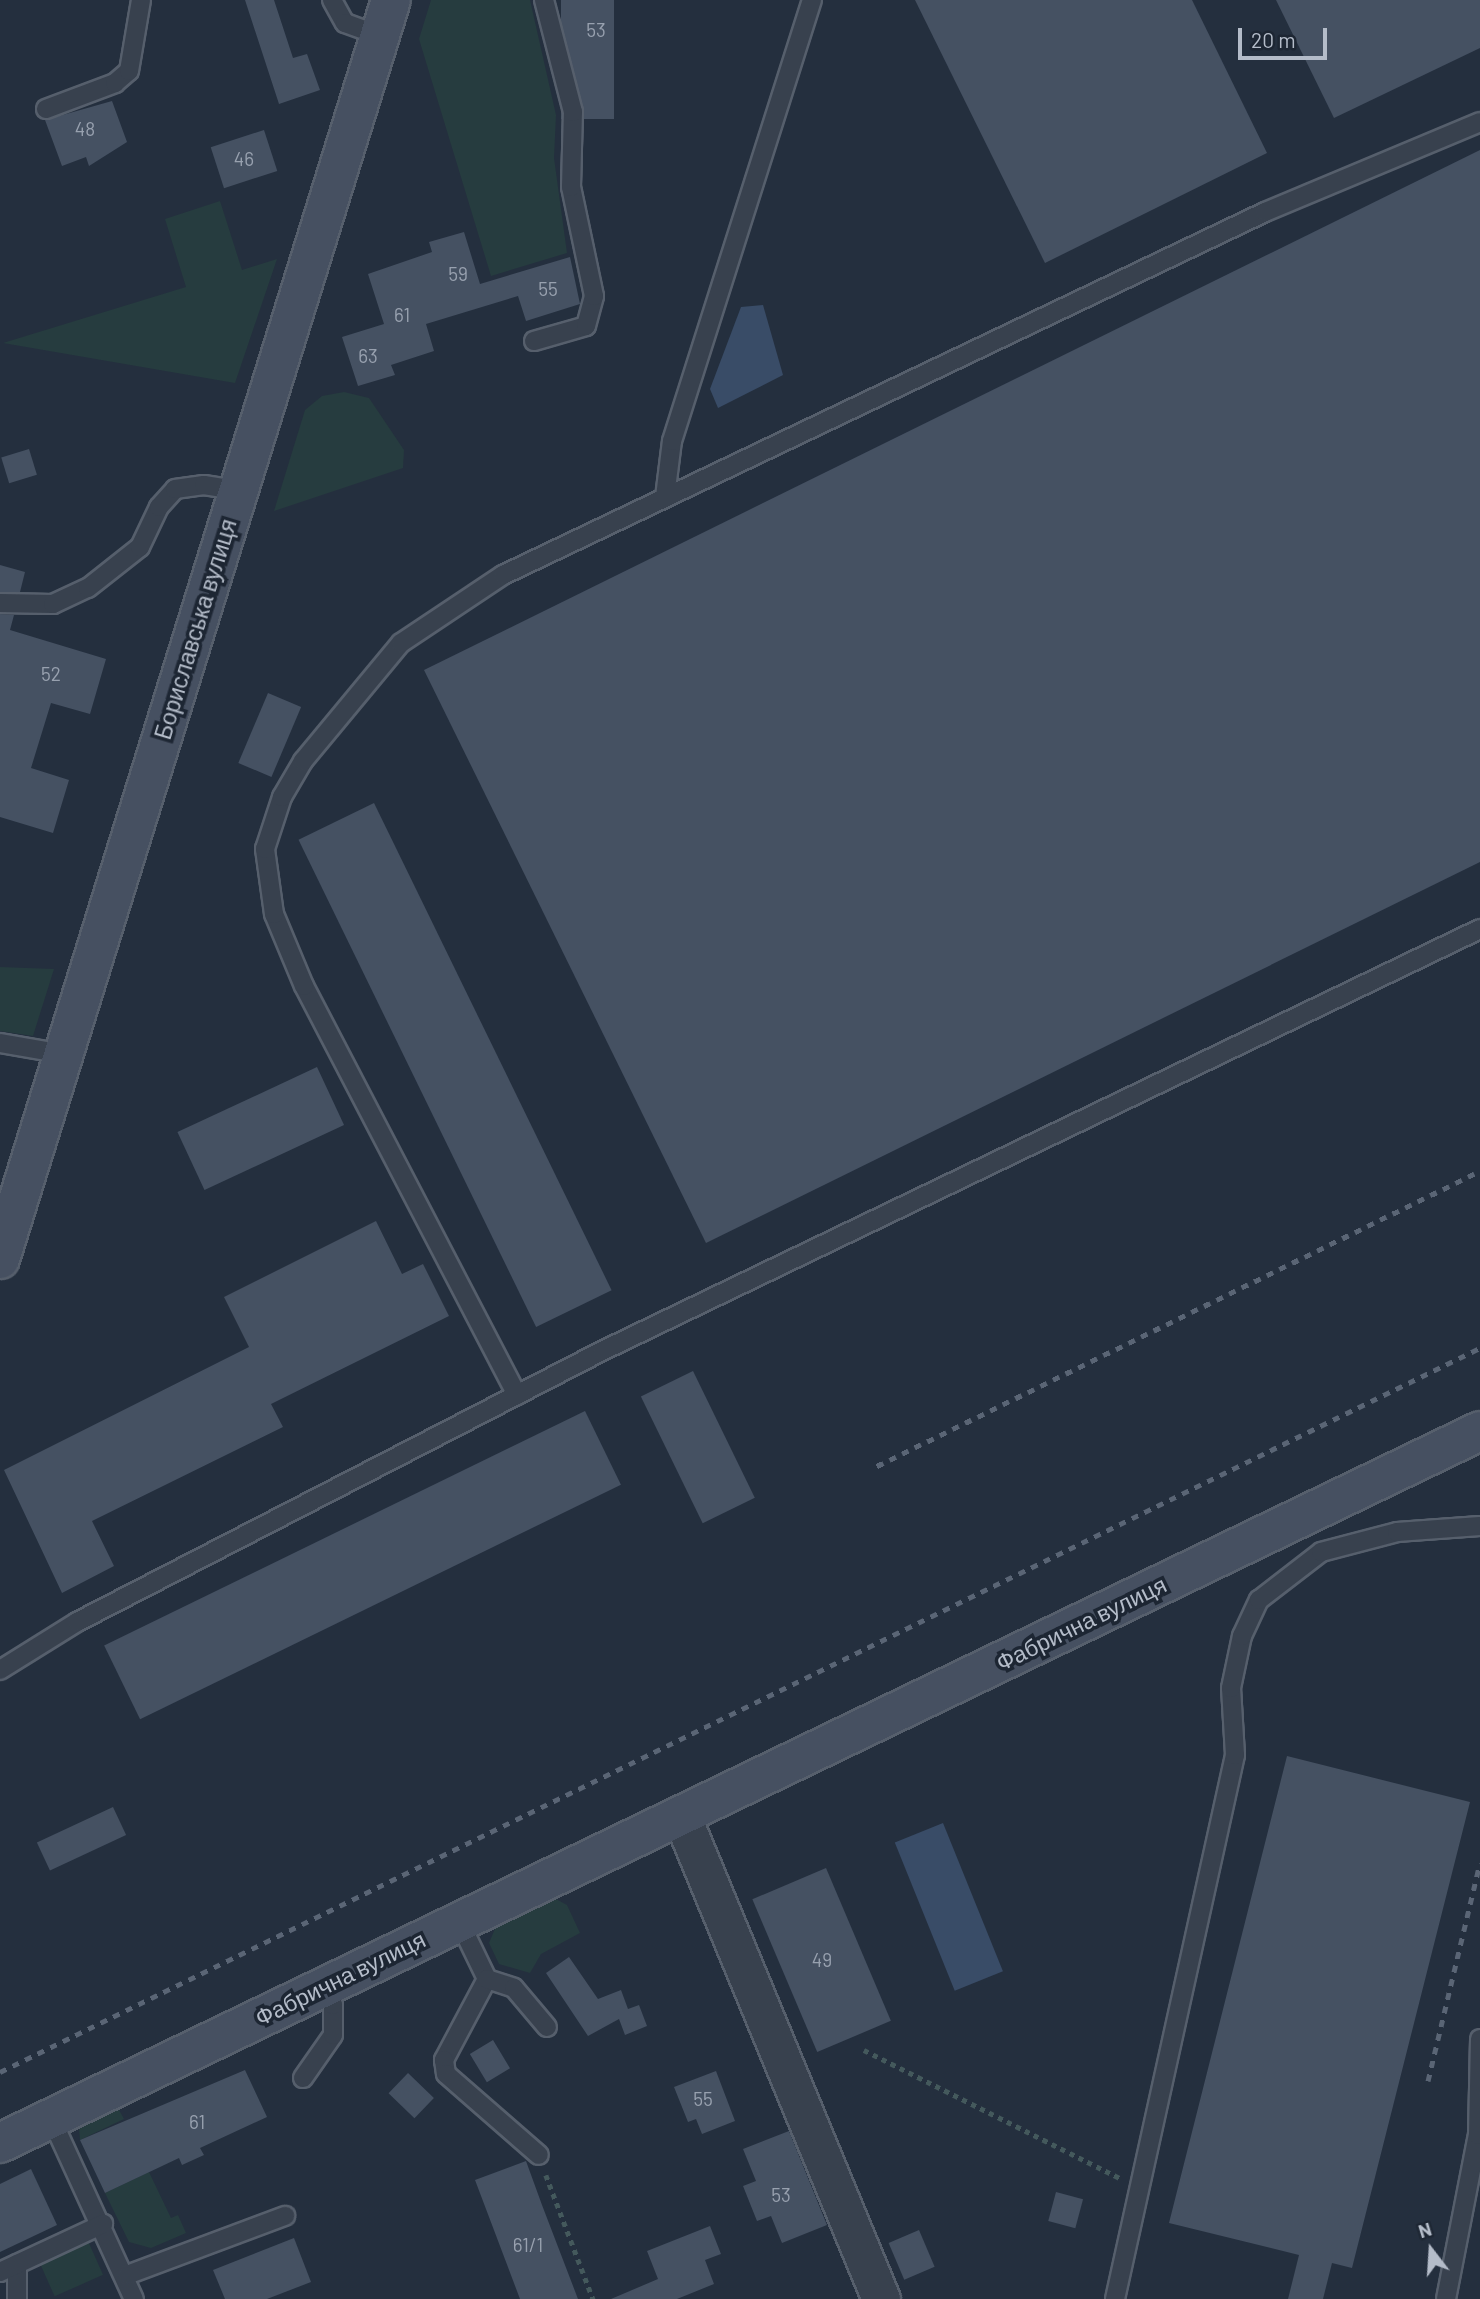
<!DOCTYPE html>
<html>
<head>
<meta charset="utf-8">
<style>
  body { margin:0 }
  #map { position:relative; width:1480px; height:2299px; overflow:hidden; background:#242f3e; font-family:Barlow,sans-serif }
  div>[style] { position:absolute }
  .green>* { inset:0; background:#263c3f; transform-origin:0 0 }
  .water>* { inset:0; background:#394c67; transform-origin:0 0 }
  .building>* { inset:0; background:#455162; transform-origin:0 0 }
  .path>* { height:4.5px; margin-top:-2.25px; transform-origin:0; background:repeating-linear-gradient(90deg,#44595c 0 5px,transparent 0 10px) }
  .roads { filter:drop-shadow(2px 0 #565f6c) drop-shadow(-2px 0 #565f6c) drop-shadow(0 2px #565f6c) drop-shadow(0 -2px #565f6c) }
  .lane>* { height:18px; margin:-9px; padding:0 9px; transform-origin:9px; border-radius:9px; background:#38414e }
  .street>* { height:37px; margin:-18.5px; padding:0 18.5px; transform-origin:18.5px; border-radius:18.5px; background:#38414e }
  .secondary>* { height:38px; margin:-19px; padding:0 19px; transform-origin:19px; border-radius:19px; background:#465061 }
  .rail>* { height:5px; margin-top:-2.5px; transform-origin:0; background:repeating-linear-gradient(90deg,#5a6575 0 7px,transparent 0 14px) }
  span { translate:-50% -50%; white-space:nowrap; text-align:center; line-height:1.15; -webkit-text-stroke:7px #1d2633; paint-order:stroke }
  .number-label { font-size:19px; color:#98a1af }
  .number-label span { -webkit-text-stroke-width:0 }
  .street-label { font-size:23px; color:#b4bcc9 }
  .north { position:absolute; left:1396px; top:2215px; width:70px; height:70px; -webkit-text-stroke:5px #1d2633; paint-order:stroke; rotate:343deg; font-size:19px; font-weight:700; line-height:28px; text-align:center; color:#b4bcc9 }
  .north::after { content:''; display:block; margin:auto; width:24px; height:32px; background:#b4bcc9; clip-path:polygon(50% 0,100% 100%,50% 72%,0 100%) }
  .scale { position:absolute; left:1238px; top:28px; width:89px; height:32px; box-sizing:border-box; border:4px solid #b4bcc9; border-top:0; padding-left:9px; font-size:21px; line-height:24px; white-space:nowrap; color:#b4bcc9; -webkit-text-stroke:5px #1d2633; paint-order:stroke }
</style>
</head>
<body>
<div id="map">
  <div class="green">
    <div style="clip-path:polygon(431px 0,530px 0,556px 115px,554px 158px,567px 253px,491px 276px,419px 39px)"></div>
    <div style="clip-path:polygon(220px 201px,242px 270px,277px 259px,235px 383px,3px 343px,186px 287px,165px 219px)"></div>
    <div style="clip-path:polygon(344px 392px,369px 398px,404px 450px,403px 468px,274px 511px,305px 410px,322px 396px)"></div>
    <div style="clip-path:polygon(0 967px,54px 969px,33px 1036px,0 1031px)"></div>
    <div style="clip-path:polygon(554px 1898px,567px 1905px,580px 1933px,541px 1954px,530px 1973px,499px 1964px,489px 1943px,497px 1924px)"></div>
    <div style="clip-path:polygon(118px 2108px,124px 2119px,80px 2140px,79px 2128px)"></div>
    <div style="clip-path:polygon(149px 2172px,171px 2218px,178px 2215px,186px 2233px,151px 2248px,129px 2242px,105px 2193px)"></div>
    <div style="left:88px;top:2241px;width:37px;height:53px;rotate:66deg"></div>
  </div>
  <div class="water">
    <div style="clip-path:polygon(763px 305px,783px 375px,718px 408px,710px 389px,741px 307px)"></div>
    <div style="left:943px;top:1823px;width:160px;height:52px;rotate:68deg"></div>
  </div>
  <div class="building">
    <div style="clip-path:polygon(245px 0,274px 0,293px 58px,307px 54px,320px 90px,279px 104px)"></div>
    <div style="left:561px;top:0;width:53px;height:119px"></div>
    <div style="clip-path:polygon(915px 0,1192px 0,1267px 153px,1045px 263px)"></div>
    <div style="clip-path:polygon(1276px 0,1480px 0,1480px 48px,1334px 118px)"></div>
    <div style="clip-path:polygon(112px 101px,127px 142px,89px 166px,86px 157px,62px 166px,45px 120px)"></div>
    <div style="left:264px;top:130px;width:43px;height:56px;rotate:72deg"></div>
    <div style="clip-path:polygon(1480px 150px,1480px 862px,706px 1243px,424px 670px)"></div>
    <div style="clip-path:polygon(464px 232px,480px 284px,570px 257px,580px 304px,526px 321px,518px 296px,426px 324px,434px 351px,391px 365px,395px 375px,358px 386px,342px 337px,384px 324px,368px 274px,432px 252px,429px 242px)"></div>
    <div style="left:29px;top:449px;width:27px;height:29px;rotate:73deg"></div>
    <div style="clip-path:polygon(0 565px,25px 572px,20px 592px,0 592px)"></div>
    <div style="clip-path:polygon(0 614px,14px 615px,10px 630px,106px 659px,90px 714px,51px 703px,31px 768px,69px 780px,53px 833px,0 817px)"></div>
    <div style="left:268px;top:693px;width:36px;height:76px;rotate:23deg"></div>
    <div style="left:374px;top:803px;width:542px;height:84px;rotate:64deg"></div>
    <div style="left:317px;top:1067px;width:64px;height:154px;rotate:65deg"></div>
    <div style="clip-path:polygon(376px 1221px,402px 1274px,423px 1264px,449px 1316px,271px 1404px,283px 1427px,92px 1521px,114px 1566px,62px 1593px,4px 1470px,249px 1347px,224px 1297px)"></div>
    <div style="left:693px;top:1371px;width:141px;height:58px;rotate:64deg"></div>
    <div style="left:585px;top:1411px;width:82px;height:535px;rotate:64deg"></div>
    <div style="clip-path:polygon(1287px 1756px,1470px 1802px,1352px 2268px,1332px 2263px,1323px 2299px,1288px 2299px,1299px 2255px,1169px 2223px)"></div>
    <div style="left:113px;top:1807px;width:31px;height:84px;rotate:65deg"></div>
    <div style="left:826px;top:1868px;width:166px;height:80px;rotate:67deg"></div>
    <div style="clip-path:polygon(569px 1957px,598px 1999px,621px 1990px,628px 2009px,639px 2005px,647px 2026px,625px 2035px,619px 2019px,588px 2036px,546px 1973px)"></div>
    <div style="left:493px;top:2040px;width:33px;height:27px;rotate:59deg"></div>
    <div style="clip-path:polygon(245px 2070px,267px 2117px,200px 2148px,204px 2155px,182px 2165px,179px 2158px,105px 2193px,80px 2140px)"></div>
    <div style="clip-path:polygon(716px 2071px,735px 2121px,702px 2134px,696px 2119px,688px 2122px,674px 2087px)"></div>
    <div style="left:408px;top:2073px;width:36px;height:28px;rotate:44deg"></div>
    <div style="clip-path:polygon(789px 2131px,827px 2225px,782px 2243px,771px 2216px,757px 2221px,743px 2186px,756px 2181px,743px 2149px)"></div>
    <div style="clip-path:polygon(526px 2161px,542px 2205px,578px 2299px,520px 2299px,475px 2180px)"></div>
    <div style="clip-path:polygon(31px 2169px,57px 2225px,0 2252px,0 2184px)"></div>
    <div style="left:1056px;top:2192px;width:28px;height:30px;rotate:15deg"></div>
    <div style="clip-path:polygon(710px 2226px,721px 2254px,705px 2260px,714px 2284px,677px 2299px,611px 2299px,658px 2279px,647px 2251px)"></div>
    <div style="left:919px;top:2230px;width:40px;height:33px;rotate:67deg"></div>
    <div style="clip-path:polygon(294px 2238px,311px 2282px,267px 2299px,225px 2299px,213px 2270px)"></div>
  </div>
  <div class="path">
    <div style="left:864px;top:2050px;width:286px;rotate:26.6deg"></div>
    <div style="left:546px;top:2175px;width:133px;rotate:69.2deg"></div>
  </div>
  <div class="roads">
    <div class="lane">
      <div style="left:332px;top:0;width:26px;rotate:61deg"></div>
      <div style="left:345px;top:23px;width:37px;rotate:20deg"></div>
      <div style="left:46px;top:109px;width:74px;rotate:-20.6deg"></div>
      <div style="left:115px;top:83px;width:18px;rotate:-41deg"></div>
      <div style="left:129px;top:71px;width:72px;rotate:-80.4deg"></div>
      <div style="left:534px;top:341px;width:54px;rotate:-16.1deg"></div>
      <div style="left:586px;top:326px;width:31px;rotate:-75deg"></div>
      <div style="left:594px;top:296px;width:111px;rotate:-101.9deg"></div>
      <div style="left:571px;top:187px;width:75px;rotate:-88.5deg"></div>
      <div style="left:573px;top:112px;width:116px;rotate:-104.5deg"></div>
      <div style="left:665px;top:497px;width:56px;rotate:-82.9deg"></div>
      <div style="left:672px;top:441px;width:463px;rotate:-72.4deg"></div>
      <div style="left:0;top:603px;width:53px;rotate:1.1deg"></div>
      <div style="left:53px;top:604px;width:38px;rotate:-25deg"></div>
      <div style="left:88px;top:588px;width:66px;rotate:-38.3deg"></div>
      <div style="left:140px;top:547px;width:44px;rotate:-64.6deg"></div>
      <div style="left:159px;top:507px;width:24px;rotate:-48deg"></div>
      <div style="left:175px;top:489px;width:29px;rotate:-8deg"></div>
      <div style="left:204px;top:485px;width:32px;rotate:9deg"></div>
      <div style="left:0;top:1043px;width:65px;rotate:9.8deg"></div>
      <div style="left:517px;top:1395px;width:461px;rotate:-117.5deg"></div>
      <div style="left:304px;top:986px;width:78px;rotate:-112.6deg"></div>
      <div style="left:274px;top:914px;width:66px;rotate:-97.9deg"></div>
      <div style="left:265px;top:849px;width:55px;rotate:-71.9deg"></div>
      <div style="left:282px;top:797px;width:42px;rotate:-59.7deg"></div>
      <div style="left:303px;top:761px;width:153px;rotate:-50.3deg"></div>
      <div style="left:401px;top:643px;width:123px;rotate:-33.7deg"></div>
      <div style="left:503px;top:575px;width:844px;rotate:-25.47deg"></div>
      <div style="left:1265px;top:212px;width:233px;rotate:-22.7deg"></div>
      <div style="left:0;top:1670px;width:91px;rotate:-31.9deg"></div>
      <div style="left:77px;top:1622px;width:591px;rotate:-27.3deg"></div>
      <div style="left:602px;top:1351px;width:974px;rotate:-25.67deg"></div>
      <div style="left:459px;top:1921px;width:64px;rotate:64.2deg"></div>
      <div style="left:487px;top:1979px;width:92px;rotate:118deg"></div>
      <div style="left:444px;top:2060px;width:14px;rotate:82deg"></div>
      <div style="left:446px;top:2074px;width:123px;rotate:41.1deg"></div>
      <div style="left:487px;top:1979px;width:28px;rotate:18deg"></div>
      <div style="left:514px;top:1988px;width:51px;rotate:49.8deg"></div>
      <div style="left:303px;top:2078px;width:52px;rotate:-55.1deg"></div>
      <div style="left:333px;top:2035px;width:30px;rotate:-90deg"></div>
      <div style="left:333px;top:2005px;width:21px;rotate:-113deg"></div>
      <div style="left:51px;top:2118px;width:199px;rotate:65.4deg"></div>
      <div style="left:17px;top:2264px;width:35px;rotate:90deg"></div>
      <div style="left:0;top:2272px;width:114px;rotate:-25deg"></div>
      <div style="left:127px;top:2275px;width:169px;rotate:-20.5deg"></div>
      <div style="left:1115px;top:2299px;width:557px;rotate:-77.56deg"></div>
      <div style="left:1235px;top:1755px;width:67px;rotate:-93.4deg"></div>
      <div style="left:1231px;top:1688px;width:53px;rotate:-78.1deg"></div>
      <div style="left:1242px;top:1636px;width:40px;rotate:-65deg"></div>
      <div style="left:1259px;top:1600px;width:78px;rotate:-37.7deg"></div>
      <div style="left:1321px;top:1552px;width:79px;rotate:-14.7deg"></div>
      <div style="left:1397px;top:1532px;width:83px;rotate:-4.1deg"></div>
      <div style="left:1446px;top:2299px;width:167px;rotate:-79deg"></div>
      <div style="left:1478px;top:2135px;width:96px;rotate:-88.8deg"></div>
    </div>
    <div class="street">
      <div style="left:681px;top:1815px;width:524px;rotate:67.55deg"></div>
    </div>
    <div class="secondary">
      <div style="left:0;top:1259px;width:1318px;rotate:-72.75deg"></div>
      <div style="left:0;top:2143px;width:1642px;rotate:-25.69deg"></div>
    </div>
  </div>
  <div class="rail">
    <div style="left:877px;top:1466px;width:671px;rotate:-26.07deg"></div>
    <div style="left:0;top:2072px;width:1648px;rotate:-26.07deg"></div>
    <div style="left:1428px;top:2081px;width:224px;rotate:-76.6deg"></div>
  </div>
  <div class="number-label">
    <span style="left:596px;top:30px">53</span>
    <span style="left:85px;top:129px">48</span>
    <span style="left:244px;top:159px">46</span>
    <span style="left:458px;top:274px">59</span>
    <span style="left:548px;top:289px">55</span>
    <span style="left:402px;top:315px">61</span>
    <span style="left:368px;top:356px">63</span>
    <span style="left:51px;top:674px">52</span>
    <span style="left:822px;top:1960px">49</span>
    <span style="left:703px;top:2099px">55</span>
    <span style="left:197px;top:2122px">61</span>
    <span style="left:781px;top:2195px">53</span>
    <span style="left:528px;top:2245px">61/1</span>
  </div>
  <div class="street-label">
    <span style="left:195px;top:629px;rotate:-73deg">Бориславська вулиця</span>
    <span style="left:1081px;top:1623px;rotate:-26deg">Фабрична вулиця</span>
    <span style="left:340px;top:1978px;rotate:-26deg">Фабрична вулиця</span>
  </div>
  <div class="north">N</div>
  <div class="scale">20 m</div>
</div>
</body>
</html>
